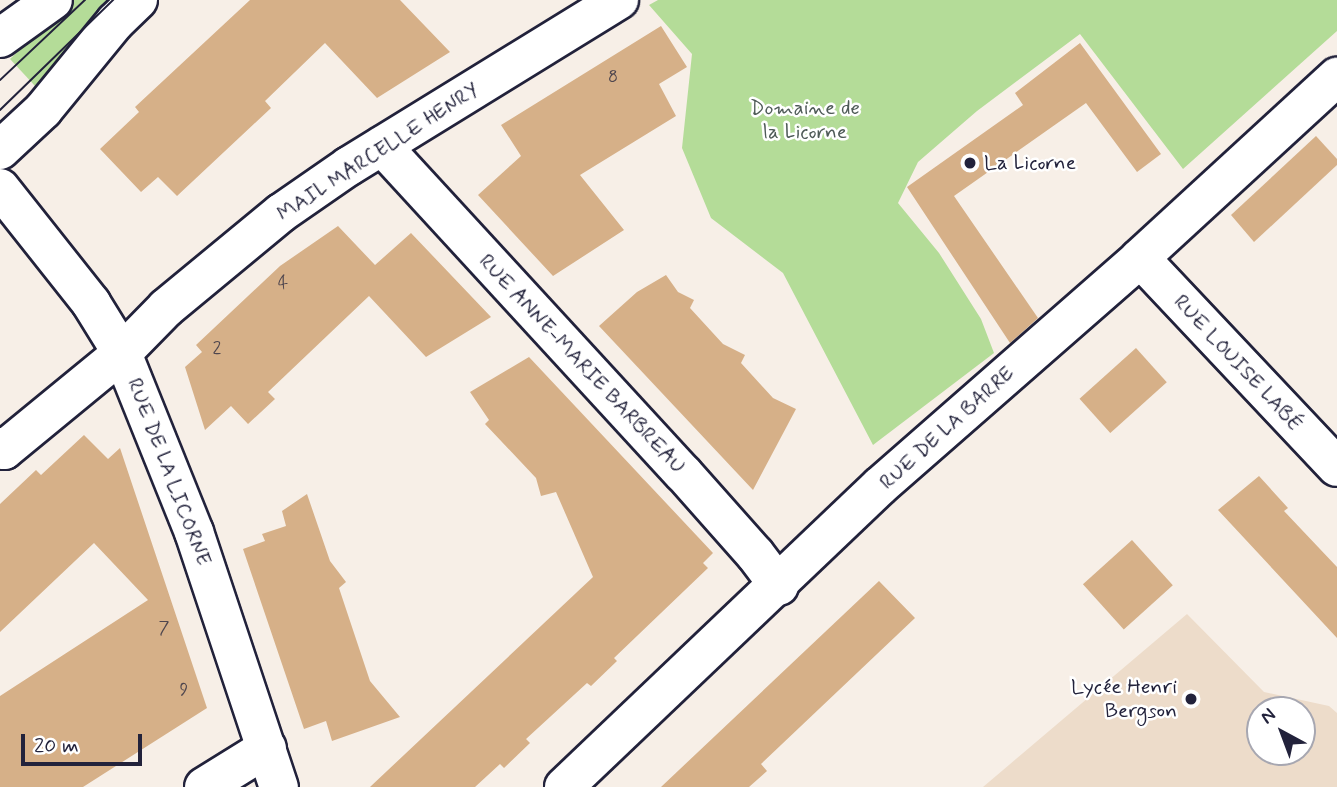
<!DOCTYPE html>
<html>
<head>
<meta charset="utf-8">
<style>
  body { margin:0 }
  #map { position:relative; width:1337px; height:787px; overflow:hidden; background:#f7efe7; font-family:Mynerve,sans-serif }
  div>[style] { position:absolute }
  .built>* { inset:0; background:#eddcca }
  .green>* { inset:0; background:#b4dc98 }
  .building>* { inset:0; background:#d6b088; transform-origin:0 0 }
  .roads { filter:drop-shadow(2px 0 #22223b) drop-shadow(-2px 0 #22223b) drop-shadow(0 2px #22223b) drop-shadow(0 -2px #22223b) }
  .minor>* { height:38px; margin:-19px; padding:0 19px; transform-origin:19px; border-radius:19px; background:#fff }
  .tram>* { height:2px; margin:-1px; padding:0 1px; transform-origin:1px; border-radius:1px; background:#22223b }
  .dots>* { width:19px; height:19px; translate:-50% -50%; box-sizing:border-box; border:4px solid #fff; border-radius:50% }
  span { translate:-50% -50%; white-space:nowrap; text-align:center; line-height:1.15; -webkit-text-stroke:5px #fff; paint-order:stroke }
  .number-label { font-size:18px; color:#4f464e }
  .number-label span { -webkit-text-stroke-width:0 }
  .park-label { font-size:21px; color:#4e5a57 }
  .street-label { font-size:21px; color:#22223b }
  .poi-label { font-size:21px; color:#22223b }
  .left { translate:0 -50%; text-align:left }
  .right { translate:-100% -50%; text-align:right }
  .north { position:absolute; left:1246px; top:696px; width:70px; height:70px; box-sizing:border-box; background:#fff; border:2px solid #a7a7b1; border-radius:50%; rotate:319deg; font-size:19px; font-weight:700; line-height:28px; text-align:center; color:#22223b }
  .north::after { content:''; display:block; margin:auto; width:24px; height:32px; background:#22223b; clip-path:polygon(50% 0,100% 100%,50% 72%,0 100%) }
  .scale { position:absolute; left:21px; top:734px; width:121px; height:32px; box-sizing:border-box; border:4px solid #22223b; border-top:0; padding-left:9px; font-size:21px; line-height:24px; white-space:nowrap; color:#22223b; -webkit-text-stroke:5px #fff; paint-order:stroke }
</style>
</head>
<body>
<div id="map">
  <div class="built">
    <div style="clip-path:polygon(evenodd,1187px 614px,1264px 692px,1329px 706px,1337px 713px,1337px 787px,983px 787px,1187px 614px,1260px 710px,1302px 710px,1302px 752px,1260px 752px,1260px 710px)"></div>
  </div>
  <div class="green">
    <div style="clip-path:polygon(72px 0,125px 0,35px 86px,10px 59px)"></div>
    <div style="clip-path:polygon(658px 0,1337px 0,1337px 31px,1183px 169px,1080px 34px,977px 111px,918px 162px,898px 203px,939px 253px,981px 319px,994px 353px,873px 445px,783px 273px,711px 218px,682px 148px,692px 54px,649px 5px)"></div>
  </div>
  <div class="building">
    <div style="clip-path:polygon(250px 0,400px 0,450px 52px,377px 98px,325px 43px,265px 101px,271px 108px,177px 196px,158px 177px,141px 192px,100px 149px,139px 112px,135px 107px)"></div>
    <div style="clip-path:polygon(661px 26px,687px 67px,659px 84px,676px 116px,580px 175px,624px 230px,553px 276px,478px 195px,521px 156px,501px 125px)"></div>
    <div style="clip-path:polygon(1080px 43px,1161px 154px,1137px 172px,1086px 103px,954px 196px,1038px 318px,1010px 343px,907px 187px,1023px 105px,1015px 93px)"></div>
    <div style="clip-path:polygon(1316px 136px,1337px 159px,1337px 165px,1254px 242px,1231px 215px)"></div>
    <div style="clip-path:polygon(338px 226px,375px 265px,411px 233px,491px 317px,426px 357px,369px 296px,268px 392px,275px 399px,248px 424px,231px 406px,205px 430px,185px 367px,202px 352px,196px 345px,280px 266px)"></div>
    <div style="clip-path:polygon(666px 275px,678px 292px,694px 300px,690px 308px,723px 344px,745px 355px,741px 363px,773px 398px,796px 409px,753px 490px,599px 326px,637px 292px)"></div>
    <div style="left:1136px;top:348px;width:46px;height:76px;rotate:48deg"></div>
    <div style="clip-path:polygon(529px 357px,713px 553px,703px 563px,708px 568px,614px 658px,617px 661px,591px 686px,587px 683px,526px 739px,530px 743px,504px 768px,500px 764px,475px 787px,370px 787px,593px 577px,556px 492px,541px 496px,536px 478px,485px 424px,489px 420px,470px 392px)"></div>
    <div style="clip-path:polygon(84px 435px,108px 459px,120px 448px,207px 708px,83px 787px,0 787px,0 696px,148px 600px,94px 543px,0 632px,0 504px,36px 470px,41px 475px)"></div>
    <div style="clip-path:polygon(1259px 476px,1288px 508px,1284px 511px,1337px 567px,1337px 638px,1218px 510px)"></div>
    <div style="clip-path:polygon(307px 494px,330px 561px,346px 582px,339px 588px,370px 681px,400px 717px,332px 741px,326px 721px,304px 729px,243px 549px,265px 541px,262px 534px,286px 526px,282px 511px)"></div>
    <div style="left:1132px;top:540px;width:61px;height:66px;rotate:48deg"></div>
    <div style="clip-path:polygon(879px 581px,915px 618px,761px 764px,767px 771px,749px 787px,661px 787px)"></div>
  </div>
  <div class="roads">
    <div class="minor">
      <div style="left:0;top:38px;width:65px;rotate:-35.6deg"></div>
      <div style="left:382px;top:146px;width:444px;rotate:47.4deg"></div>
      <div style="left:683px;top:473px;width:108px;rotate:48.4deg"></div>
      <div style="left:755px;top:554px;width:40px;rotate:53deg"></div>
      <div style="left:0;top:150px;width:59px;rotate:-42.9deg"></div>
      <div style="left:43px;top:110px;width:114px;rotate:-50.7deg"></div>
      <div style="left:115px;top:22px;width:32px;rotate:-44deg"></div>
      <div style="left:0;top:188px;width:147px;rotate:51.6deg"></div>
      <div style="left:91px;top:303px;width:59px;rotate:58.2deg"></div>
      <div style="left:122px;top:353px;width:193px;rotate:68.1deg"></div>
      <div style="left:194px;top:532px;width:269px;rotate:71.6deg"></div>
      <div style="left:1140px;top:258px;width:287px;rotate:46.7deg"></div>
      <div style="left:0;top:447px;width:5px;rotate:37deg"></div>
      <div style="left:4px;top:450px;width:153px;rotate:-39.4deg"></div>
      <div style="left:122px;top:353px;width:63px;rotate:-45.6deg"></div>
      <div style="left:166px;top:308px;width:149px;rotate:-39.6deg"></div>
      <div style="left:281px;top:213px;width:83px;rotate:-34.7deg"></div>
      <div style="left:349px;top:166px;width:317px;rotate:-31.6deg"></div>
      <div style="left:204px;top:787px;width:74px;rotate:-31.8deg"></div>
      <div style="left:564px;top:787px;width:436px;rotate:-43.6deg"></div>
      <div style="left:880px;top:486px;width:346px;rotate:-41.2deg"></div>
      <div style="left:1140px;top:258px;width:268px;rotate:-42.6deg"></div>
    </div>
  </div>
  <div class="tram">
    <div style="left:0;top:80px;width:117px;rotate:-43.3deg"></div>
    <div style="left:0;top:110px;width:158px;rotate:-44.2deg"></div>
  </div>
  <div class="dots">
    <div style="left:970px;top:163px;background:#22223b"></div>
    <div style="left:1191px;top:699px;background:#22223b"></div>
  </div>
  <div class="number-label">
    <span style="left:613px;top:77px">8</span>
    <span style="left:283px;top:283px">4</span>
    <span style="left:217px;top:348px">2</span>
    <span style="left:164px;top:628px">7</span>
    <span style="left:184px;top:690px">9</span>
  </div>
  <div class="park-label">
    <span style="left:805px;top:120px">Domaine de<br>la Licorne</span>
  </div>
  <div class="street-label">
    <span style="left:378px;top:152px;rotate:-33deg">MAIL MARCELLE HENRY</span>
    <span style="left:1238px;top:363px;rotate:47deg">RUE LOUISE LABÉ</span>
    <span style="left:582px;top:364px;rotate:47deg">RUE ANNE-MARIE BARBREAU</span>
    <span style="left:947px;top:428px;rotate:-42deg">RUE DE LA BARRE</span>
    <span style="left:169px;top:472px;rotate:69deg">RUE DE LA LICORNE</span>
  </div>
  <div class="poi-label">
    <span class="left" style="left:984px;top:163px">La Licorne</span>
    <span class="right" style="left:1177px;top:699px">Lycée Henri<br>Bergson</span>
  </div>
  <div class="north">N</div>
  <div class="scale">20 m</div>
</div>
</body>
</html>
